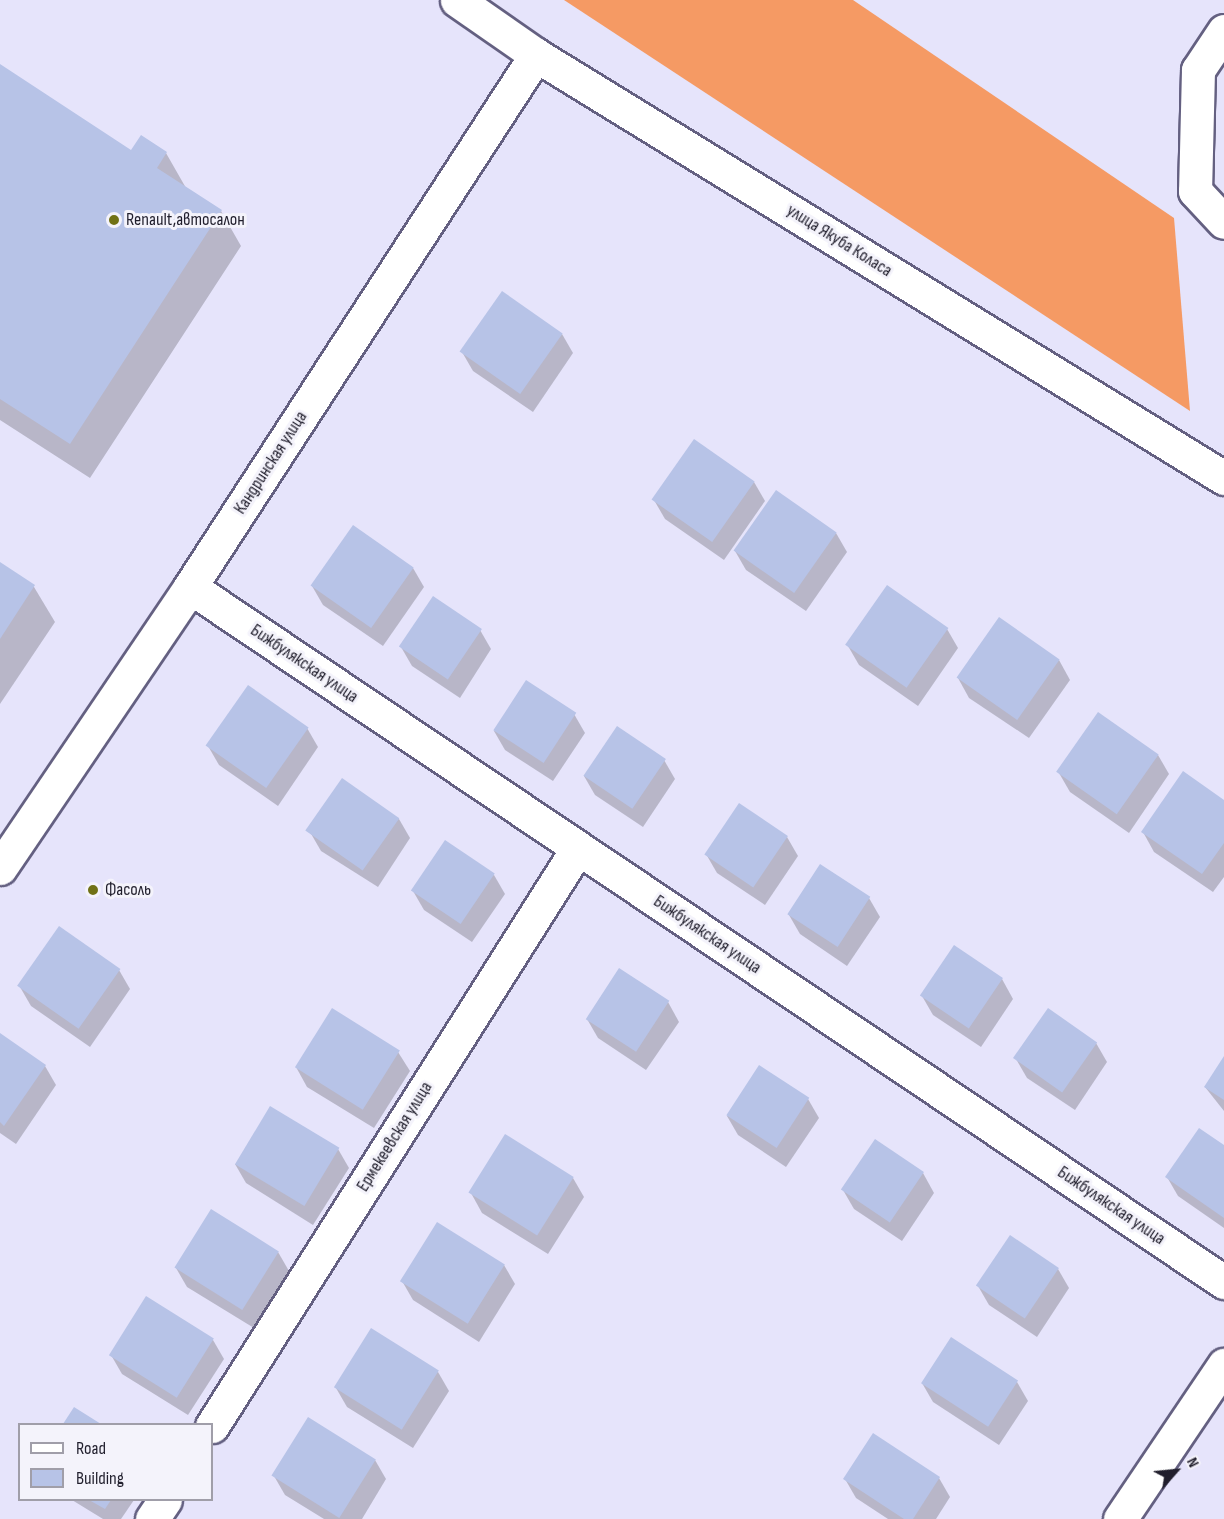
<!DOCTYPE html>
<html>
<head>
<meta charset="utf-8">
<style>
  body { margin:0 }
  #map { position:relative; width:1224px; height:1519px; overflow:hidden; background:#e6e4fb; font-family:"Sofia Sans Condensed",sans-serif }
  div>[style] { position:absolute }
  .forest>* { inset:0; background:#f59a64 }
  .shadow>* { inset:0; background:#0003 }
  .building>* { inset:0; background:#b7c3e7; transform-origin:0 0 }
  .roads { filter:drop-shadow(2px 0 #646081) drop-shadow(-2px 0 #646081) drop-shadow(0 2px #646081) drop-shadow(0 -2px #646081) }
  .minor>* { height:33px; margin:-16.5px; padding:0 16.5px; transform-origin:16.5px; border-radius:16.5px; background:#fff }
  .dots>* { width:16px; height:16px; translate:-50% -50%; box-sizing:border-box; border:3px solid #f4f3fb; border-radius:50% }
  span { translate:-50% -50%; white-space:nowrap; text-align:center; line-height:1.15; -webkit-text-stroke:6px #f4f3fb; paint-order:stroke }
  .poi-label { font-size:18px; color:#211f2d }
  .left { translate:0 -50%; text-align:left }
  .street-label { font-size:18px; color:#211f2d }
  .legend { position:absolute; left:18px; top:1423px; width:195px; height:78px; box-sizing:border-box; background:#f4f3fb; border:2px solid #a09ea9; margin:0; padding:8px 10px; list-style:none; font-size:18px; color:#211f2d }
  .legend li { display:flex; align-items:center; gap:12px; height:30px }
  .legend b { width:30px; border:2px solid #a09ea9 }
  .north { position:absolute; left:1146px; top:1441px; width:60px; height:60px; -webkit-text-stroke:4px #f4f3fb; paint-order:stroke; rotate:63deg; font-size:16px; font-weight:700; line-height:24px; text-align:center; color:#211f2d }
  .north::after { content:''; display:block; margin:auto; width:21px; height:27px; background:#211f2d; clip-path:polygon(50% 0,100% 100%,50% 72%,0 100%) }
</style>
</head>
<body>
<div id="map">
  <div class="forest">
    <div style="clip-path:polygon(564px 0,853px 0,1174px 218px,1190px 411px)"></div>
  </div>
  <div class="shadow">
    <div style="clip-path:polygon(0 66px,131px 152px,141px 137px,166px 153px,186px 188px,221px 211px,241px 246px,90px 478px,0 420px)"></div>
    <div style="clip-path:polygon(562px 334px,573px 353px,533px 412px,473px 371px,462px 352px)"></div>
    <div style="clip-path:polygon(695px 441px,754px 482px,765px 501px,724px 560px,665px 519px,654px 500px)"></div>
    <div style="clip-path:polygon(836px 533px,847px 552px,806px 611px,746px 570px,735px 551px)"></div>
    <div style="clip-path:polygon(0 563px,34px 587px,55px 622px,0 704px)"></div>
    <div style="clip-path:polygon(413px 568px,424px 587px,383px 646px,323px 605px,312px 586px)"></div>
    <div style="clip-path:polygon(947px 629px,958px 648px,918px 706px,859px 665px,848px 646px)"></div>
    <div style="clip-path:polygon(480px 630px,491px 649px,460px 698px,412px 666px,401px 647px)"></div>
    <div style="clip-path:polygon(1059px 660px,1070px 680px,1029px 738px,969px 698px,958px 678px)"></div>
    <div style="clip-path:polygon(574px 714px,585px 733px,553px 781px,505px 750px,494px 731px)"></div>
    <div style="clip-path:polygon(1099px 714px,1158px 755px,1169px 774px,1129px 833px,1070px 792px,1059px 773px)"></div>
    <div style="clip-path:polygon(307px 728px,318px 747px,278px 806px,219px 765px,208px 746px)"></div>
    <div style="clip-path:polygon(664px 760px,675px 779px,643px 827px,595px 795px,584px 776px)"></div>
    <div style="clip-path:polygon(1224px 802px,1224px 877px,1213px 892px,1154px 852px,1143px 832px)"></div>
    <div style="clip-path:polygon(399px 819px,410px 838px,378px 887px,321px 851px,310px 832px)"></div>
    <div style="clip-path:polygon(787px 837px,798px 856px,765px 905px,717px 873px,706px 854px)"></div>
    <div style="clip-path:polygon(494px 875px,505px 894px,472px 942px,424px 910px,413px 891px)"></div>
    <div style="clip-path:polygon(869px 898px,880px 917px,847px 966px,800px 934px,789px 915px)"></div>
    <div style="clip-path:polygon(119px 970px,130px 989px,90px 1047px,31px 1006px,20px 987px)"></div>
    <div style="clip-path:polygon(1002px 979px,1013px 999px,981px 1047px,933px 1015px,922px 996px)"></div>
    <div style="clip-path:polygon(668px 1002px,679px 1022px,646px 1070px,598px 1038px,587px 1019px)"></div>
    <div style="clip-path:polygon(0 1035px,45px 1066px,56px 1085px,16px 1144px,0 1133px)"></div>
    <div style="clip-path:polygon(1096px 1043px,1107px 1062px,1075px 1110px,1027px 1078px,1016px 1059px)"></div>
    <div style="clip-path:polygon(398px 1052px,410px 1071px,374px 1128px,307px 1087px,296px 1067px)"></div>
    <div style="clip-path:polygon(1224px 1058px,1224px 1111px,1205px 1087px)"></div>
    <div style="clip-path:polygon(808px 1099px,819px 1118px,786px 1167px,738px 1135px,727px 1116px)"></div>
    <div style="clip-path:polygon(1224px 1147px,1224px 1228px,1178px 1196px,1167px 1177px)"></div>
    <div style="clip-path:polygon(338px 1149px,349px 1168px,313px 1225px,246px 1183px,235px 1164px)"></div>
    <div style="clip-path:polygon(923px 1173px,934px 1193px,902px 1241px,854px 1209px,843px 1190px)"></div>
    <div style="clip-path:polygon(573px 1178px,584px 1197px,548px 1254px,482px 1213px,471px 1193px)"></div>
    <div style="clip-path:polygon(278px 1252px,289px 1271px,254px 1328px,187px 1287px,176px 1268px)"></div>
    <div style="clip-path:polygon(504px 1265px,515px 1284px,479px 1342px,413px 1300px,402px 1281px)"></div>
    <div style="clip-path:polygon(1058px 1269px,1069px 1288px,1037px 1337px,989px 1305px,978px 1286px)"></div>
    <div style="clip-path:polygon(213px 1340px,224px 1359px,188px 1415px,122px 1374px,111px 1355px)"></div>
    <div style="clip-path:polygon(438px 1372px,449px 1391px,413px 1448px,347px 1407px,336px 1388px)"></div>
    <div style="clip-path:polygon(1017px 1382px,1028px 1401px,999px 1445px,933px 1402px,922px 1383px)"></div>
    <div style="clip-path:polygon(309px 1419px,375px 1460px,386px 1479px,362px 1519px,324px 1519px,285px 1495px,274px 1476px)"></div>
    <div style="clip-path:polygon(939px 1478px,950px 1497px,936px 1519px,888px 1519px,856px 1498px,845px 1479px)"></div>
    <div style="clip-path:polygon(72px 1500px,134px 1500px,121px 1519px,103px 1519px)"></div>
  </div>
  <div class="building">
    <div style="clip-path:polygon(0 64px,131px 150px,141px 135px,167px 152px,157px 168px,222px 210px,70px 444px,0 399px)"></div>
    <div style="left:502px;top:291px;width:74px;height:74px;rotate:35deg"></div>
    <div style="left:694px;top:439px;width:74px;height:74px;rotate:35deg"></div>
    <div style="left:776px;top:490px;width:74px;height:74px;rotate:35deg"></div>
    <div style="left:353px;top:525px;width:74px;height:74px;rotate:35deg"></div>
    <div style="clip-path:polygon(0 562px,35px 585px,0 639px)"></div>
    <div style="left:887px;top:585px;width:75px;height:73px;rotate:35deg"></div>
    <div style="left:433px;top:596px;width:59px;height:61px;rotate:34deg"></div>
    <div style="left:999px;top:617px;width:74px;height:74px;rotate:35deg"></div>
    <div style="left:526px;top:680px;width:60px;height:60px;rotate:33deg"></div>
    <div style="left:248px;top:685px;width:74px;height:74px;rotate:35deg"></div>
    <div style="left:1098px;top:712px;width:74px;height:73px;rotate:35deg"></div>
    <div style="left:617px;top:726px;width:59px;height:60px;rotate:34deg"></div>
    <div style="clip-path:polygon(1183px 771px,1224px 800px,1224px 843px,1202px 874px,1141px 832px)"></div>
    <div style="left:342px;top:778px;width:70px;height:64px;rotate:35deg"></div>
    <div style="left:739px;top:803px;width:59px;height:62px;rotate:34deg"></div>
    <div style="left:445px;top:840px;width:60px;height:61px;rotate:34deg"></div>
    <div style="left:820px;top:864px;width:60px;height:60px;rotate:33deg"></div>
    <div style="left:59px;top:926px;width:75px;height:73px;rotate:35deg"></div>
    <div style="left:954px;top:945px;width:59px;height:61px;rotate:34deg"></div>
    <div style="left:619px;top:968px;width:60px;height:61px;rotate:33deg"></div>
    <div style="left:332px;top:1008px;width:80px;height:70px;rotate:32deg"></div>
    <div style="left:1048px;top:1008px;width:60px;height:61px;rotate:35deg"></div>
    <div style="clip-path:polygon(0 1033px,46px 1065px,4px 1126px,0 1122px)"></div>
    <div style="clip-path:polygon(1224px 1056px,1224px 1100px,1204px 1087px)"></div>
    <div style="left:759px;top:1065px;width:60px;height:60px;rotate:33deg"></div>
    <div style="left:270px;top:1106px;width:81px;height:68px;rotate:31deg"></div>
    <div style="clip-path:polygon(1199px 1128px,1224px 1145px,1224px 1218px,1165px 1177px)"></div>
    <div style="left:505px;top:1134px;width:81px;height:69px;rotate:32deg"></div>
    <div style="left:875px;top:1139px;width:59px;height:61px;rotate:34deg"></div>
    <div style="left:211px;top:1209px;width:80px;height:69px;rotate:32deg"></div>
    <div style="left:437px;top:1222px;width:80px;height:70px;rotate:32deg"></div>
    <div style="left:1010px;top:1235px;width:59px;height:61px;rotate:34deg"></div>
    <div style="left:146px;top:1296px;width:80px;height:70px;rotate:32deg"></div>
    <div style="left:371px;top:1328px;width:80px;height:70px;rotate:32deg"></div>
    <div style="left:951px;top:1337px;width:80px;height:55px;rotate:33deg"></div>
    <div style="clip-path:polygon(74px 1407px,101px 1424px,63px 1424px)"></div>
    <div style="left:308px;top:1417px;width:80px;height:69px;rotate:32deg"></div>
    <div style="clip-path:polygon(873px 1433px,940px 1477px,913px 1519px,904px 1519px,843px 1479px)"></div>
    <div style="clip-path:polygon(89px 1500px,111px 1500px,105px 1509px)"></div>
  </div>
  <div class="roads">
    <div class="minor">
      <div style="left:457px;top:0;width:96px;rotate:34.8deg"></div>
      <div style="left:536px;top:55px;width:808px;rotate:31.58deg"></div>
      <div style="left:1224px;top:31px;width:47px;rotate:123.7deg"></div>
      <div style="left:1198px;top:70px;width:121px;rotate:91.4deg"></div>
      <div style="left:1195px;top:191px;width:42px;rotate:46.9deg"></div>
      <div style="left:190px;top:587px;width:1246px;rotate:33.91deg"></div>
      <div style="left:0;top:868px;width:339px;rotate:-55.9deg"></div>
      <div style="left:190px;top:587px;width:635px;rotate:-56.96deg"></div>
      <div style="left:212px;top:1426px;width:684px;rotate:-57.66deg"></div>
      <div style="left:152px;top:1519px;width:23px;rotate:-56deg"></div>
      <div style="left:1120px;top:1519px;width:186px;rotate:-56deg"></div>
    </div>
  </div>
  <div class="dots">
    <div style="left:114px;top:220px;background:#707115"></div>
    <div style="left:93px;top:890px;background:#707115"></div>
  </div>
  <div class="poi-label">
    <span class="left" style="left:126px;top:220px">Renault,автосалон</span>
    <span class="left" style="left:105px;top:890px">Фасоль</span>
  </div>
  <div class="street-label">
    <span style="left:839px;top:241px;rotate:32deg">улица Якуба Коласа</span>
    <span style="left:271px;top:463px;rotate:-57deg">Кандринская улица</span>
    <span style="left:304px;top:664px;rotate:34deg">Бижбулякская улица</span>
    <span style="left:707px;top:935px;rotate:34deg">Бижбулякская улица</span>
    <span style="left:395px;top:1137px;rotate:-58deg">Ермекеевская улица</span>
    <span style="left:1111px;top:1206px;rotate:34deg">Бижбулякская улица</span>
  </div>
  <ul class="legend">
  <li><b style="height:8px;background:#fff"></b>Road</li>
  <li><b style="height:16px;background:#b7c3e7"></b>Building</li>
  </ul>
  <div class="north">N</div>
</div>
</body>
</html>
